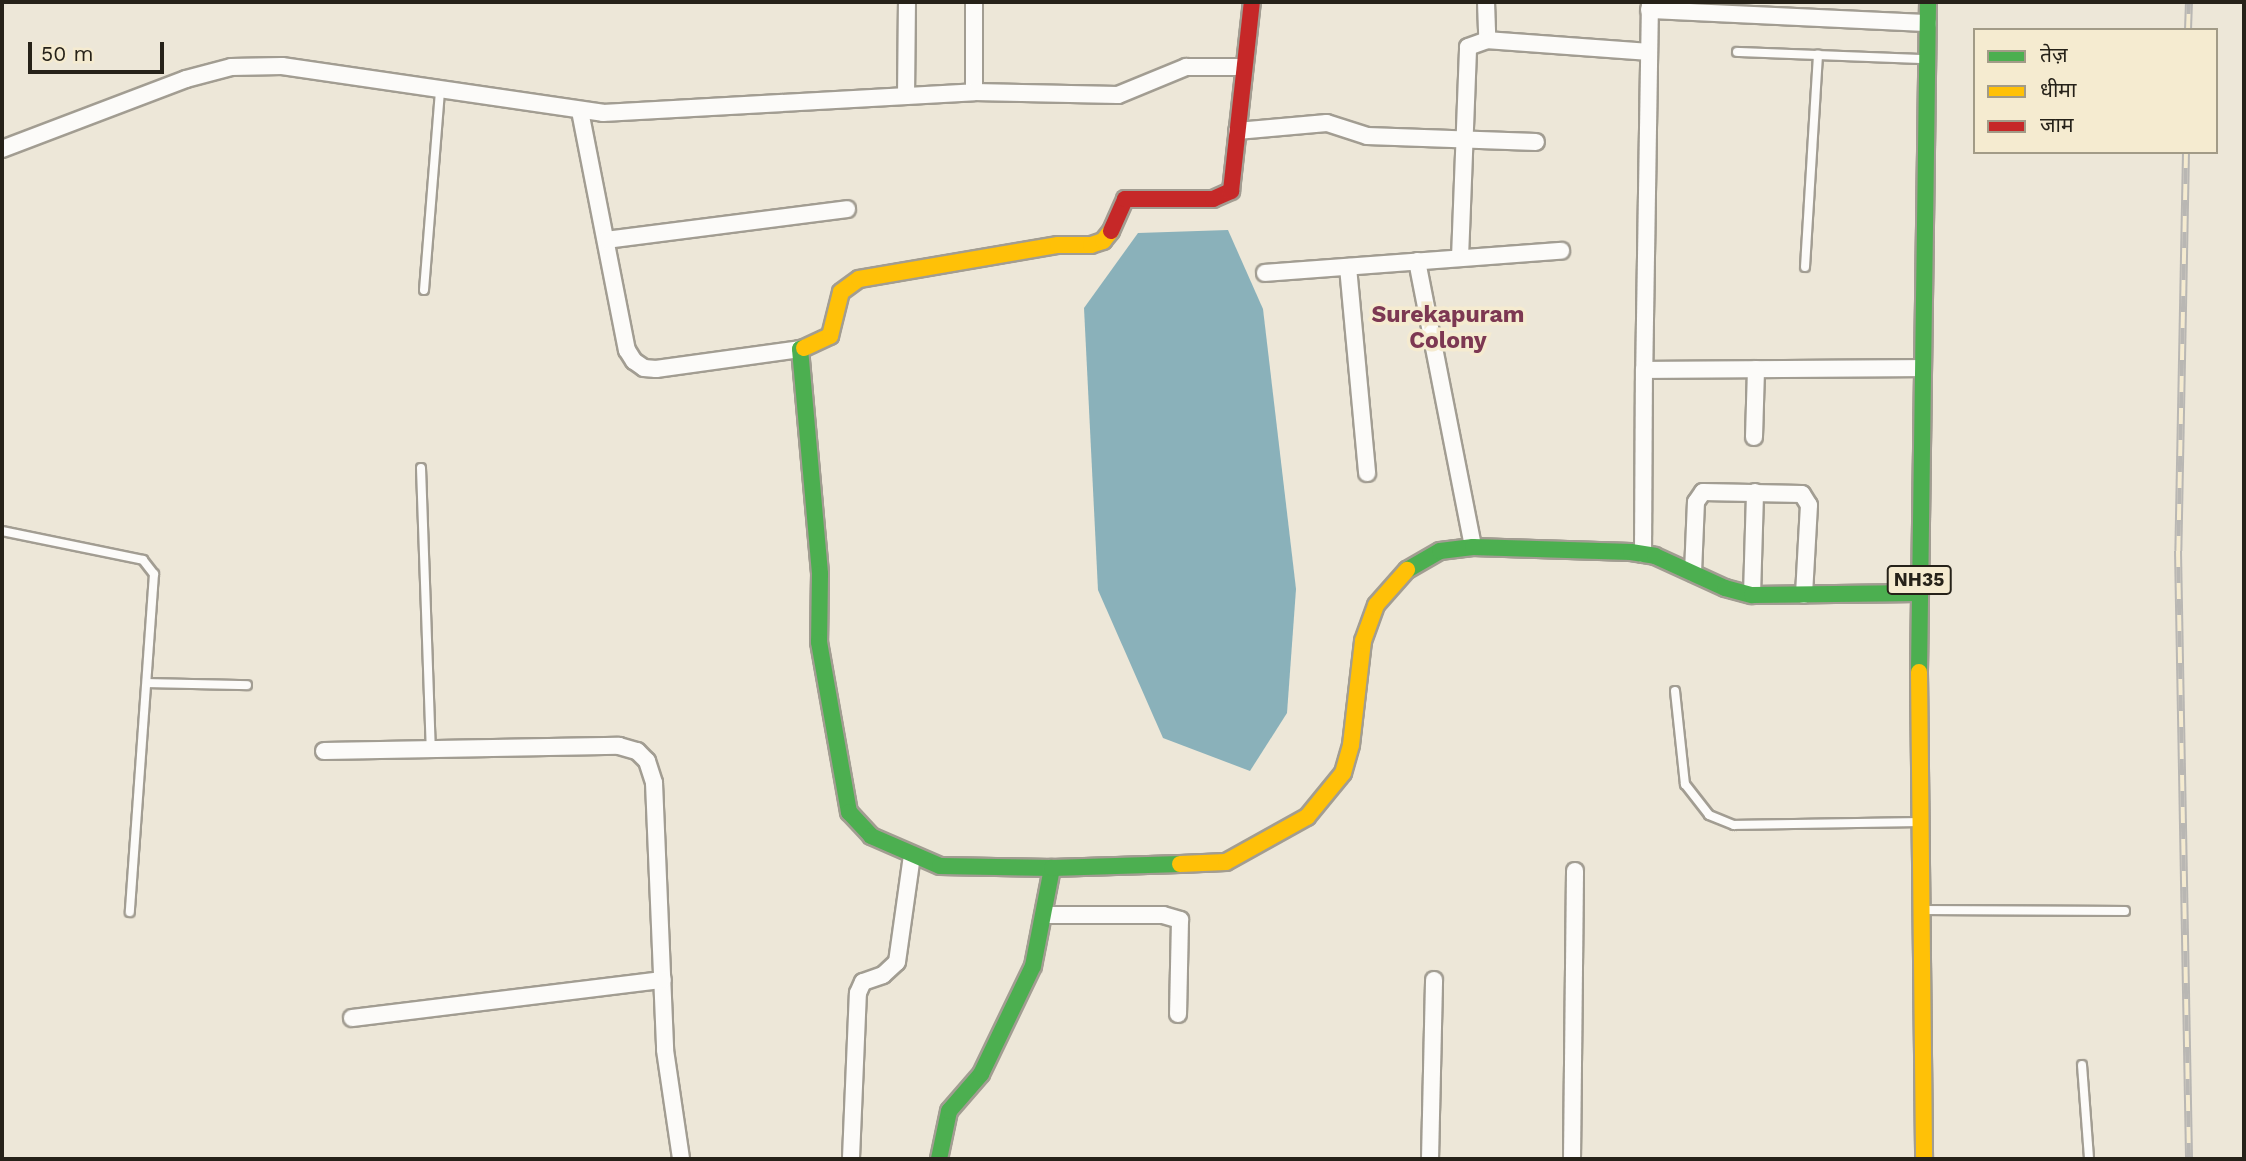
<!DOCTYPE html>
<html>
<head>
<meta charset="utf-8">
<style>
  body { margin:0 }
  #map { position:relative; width:2246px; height:1161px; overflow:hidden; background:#ede7d8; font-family:"Work Sans","Noto Sans Devanagari",sans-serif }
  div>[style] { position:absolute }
  .water>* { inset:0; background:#8ab1ba }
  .roads { filter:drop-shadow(2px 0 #a29d92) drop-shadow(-2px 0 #a29d92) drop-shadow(0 2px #a29d92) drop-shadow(0 -2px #a29d92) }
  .lane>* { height:8px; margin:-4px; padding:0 4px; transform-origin:4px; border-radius:4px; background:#fcfbf9 }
  .street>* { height:16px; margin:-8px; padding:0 8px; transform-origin:8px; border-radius:8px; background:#fcfbf9 }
  .fast>* { height:16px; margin:-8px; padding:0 8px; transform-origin:8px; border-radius:8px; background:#4caf50 }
  .slow>* { height:16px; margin:-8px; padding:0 8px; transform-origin:8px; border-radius:8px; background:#ffc107 }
  .jam>* { height:16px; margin:-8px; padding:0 8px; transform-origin:8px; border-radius:8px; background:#c62828 }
  .rail>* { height:8px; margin-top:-4px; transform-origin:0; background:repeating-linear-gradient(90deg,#f5ebd0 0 16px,#b9b7b3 0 32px); box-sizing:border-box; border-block:2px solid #b9b7b3 }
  span { translate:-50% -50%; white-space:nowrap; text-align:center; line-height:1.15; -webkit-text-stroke:7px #f5ebd0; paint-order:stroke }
  .shield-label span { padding:2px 5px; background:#f5ebd0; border:2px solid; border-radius:5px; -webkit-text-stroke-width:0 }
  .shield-label { font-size:19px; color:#262219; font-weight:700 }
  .neighbourhood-label { font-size:23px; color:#7d3852; font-weight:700 }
  .frame { position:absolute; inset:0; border:4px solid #262219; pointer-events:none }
  .legend { position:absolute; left:1973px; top:28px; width:245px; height:126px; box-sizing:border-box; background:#f5ebd0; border:2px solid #a29b87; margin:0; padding:9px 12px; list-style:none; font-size:21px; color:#262219 }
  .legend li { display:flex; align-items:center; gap:14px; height:35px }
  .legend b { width:35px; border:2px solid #a29b87 }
  .scale { position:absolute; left:28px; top:42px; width:136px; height:32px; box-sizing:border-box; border:4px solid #262219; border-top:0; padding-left:9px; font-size:21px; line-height:24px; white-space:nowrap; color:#262219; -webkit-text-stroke:5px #f5ebd0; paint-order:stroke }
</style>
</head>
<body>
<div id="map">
  <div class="water">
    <div style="clip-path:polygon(1228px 230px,1263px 309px,1296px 589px,1287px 713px,1250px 771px,1163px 738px,1098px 590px,1084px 308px,1138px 233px)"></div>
  </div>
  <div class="roads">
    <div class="lane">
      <div style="left:1737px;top:52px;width:186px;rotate:2.2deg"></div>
      <div style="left:1805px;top:267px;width:213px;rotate:-86.5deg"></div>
      <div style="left:424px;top:290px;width:202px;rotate:-85.4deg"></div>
      <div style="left:421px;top:468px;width:281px;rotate:88deg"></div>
      <div style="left:2px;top:531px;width:144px;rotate:11.6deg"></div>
      <div style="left:143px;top:560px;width:18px;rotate:52deg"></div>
      <div style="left:154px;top:574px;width:339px;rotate:94.1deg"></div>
      <div style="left:149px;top:683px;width:98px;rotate:1.2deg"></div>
      <div style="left:1675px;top:691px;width:94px;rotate:83.9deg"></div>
      <div style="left:1685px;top:784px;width:39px;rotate:52deg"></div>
      <div style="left:1709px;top:815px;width:27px;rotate:22deg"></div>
      <div style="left:1734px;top:825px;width:183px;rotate:-0.9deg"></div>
      <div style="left:1925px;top:910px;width:200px;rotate:0.3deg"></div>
      <div style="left:2082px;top:1065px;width:94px;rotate:85.7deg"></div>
    </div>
    <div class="street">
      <div style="left:1486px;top:2px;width:38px;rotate:88deg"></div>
      <div style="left:1650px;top:2px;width:368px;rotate:90.9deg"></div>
      <div style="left:1644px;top:370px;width:279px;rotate:-0.4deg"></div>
      <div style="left:1649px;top:10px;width:279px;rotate:2.7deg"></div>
      <div style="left:974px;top:92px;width:90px;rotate:-90deg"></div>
      <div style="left:906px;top:96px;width:94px;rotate:-89.4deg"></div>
      <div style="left:580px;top:111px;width:244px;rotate:78.9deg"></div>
      <div style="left:627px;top:350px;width:13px;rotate:58deg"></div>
      <div style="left:634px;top:361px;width:12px;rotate:35deg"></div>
      <div style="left:644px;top:368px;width:12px;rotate:5deg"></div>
      <div style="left:656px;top:369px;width:145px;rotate:-7.9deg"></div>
      <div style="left:1237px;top:131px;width:90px;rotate:-5.1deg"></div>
      <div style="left:1327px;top:123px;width:42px;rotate:18deg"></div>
      <div style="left:1367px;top:136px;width:169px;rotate:2deg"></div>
      <div style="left:2px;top:149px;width:197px;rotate:-20.8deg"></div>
      <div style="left:186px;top:79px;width:47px;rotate:-14.9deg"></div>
      <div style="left:231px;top:67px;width:51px;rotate:-1.1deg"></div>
      <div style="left:282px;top:66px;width:324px;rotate:8.3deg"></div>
      <div style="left:603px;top:113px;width:372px;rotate:-3.2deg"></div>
      <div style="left:974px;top:92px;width:144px;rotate:1.2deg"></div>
      <div style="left:1118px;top:95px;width:74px;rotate:-22.4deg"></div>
      <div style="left:1186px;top:67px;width:55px"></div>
      <div style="left:606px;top:240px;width:243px;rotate:-7.3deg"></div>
      <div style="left:1460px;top:258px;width:211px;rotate:-87.8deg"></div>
      <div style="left:1468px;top:47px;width:20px;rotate:-20deg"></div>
      <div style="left:1487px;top:40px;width:162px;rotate:4.2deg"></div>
      <div style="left:1417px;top:261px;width:291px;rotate:78.9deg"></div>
      <div style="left:1348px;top:267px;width:207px;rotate:84.7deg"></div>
      <div style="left:1265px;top:273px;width:297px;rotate:-4.3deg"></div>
      <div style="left:1754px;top:437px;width:68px;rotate:-88.3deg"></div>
      <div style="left:1643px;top:554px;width:184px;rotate:-89.7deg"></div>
      <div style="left:1693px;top:573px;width:71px;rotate:-87.6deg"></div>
      <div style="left:1696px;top:502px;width:12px;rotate:-55deg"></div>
      <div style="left:1703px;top:492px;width:99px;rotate:1.2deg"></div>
      <div style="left:1802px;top:494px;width:13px;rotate:58deg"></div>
      <div style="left:1809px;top:505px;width:90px;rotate:93.2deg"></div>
      <div style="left:1752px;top:595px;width:103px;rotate:-88.3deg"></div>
      <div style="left:324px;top:751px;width:295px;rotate:-1deg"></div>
      <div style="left:619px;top:746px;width:19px;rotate:16deg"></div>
      <div style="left:637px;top:751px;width:14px;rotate:45deg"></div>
      <div style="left:647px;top:761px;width:23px;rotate:72deg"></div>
      <div style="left:654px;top:783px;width:267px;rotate:87.6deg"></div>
      <div style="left:665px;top:1050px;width:110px;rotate:81.6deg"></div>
      <div style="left:1044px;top:915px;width:119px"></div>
      <div style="left:1163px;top:915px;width:18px;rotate:16deg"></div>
      <div style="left:1180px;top:920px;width:94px;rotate:91.2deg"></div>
      <div style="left:352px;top:1018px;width:313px;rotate:-7deg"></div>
      <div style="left:851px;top:1158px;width:165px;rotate:-87.6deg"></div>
      <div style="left:858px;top:993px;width:12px;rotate:-66deg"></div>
      <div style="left:863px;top:982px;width:21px;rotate:-19deg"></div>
      <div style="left:883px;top:975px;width:19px;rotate:-43deg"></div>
      <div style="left:897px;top:962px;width:108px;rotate:-82deg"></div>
      <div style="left:1430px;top:1159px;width:179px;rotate:-88.7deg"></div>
      <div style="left:1572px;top:1159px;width:288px;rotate:-89.4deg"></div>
    </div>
    <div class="fast">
      <div style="left:804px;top:348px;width:4px;rotate:166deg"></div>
      <div style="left:800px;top:349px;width:226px;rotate:84.9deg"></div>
      <div style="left:820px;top:574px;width:68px;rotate:90.8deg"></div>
      <div style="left:819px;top:642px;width:173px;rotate:80deg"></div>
      <div style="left:849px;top:812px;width:33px;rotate:47deg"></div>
      <div style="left:871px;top:836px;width:75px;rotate:23.5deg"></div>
      <div style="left:940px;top:866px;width:112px;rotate:1deg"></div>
      <div style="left:1407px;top:570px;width:38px;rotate:-30deg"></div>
      <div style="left:1440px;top:551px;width:33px;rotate:-7deg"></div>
      <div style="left:1473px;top:547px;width:158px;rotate:1.8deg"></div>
      <div style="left:1631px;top:552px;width:24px;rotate:9deg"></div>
      <div style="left:1655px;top:556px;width:77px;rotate:24.6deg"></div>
      <div style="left:1725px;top:588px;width:28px;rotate:15deg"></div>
      <div style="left:1752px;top:595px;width:166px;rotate:-0.7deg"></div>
      <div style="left:1919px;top:672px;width:670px;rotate:-89.23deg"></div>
      <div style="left:939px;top:1159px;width:49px;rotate:-78.2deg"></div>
      <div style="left:949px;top:1111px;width:49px;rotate:-49.1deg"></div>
      <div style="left:981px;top:1074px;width:120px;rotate:-64.3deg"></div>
      <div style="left:1033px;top:966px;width:100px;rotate:-79deg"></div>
      <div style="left:1052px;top:868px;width:128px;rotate:-1.8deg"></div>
    </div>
    <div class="slow">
      <div style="left:804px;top:348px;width:29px;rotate:-25deg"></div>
      <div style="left:830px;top:336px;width:45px;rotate:-76deg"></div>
      <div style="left:841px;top:292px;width:22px;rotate:-36deg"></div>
      <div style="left:859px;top:279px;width:202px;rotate:-9.7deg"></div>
      <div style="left:1058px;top:245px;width:33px"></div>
      <div style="left:1091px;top:245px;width:13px;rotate:-18deg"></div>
      <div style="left:1103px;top:241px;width:13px;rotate:-51deg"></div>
      <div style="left:1919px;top:672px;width:487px;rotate:89.4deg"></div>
      <div style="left:1180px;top:864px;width:46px;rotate:-2.5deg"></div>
      <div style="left:1226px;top:862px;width:93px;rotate:-29.1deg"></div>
      <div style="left:1307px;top:817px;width:57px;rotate:-50.7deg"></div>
      <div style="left:1343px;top:773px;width:29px;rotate:-74deg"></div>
      <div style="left:1351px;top:745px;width:105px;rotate:-83.4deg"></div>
      <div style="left:1363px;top:641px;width:38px;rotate:-70deg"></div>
      <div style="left:1376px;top:605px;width:47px;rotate:-48.5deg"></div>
    </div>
    <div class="jam">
      <div style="left:1111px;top:231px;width:35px;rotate:-66deg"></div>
      <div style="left:1125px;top:199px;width:88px"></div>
      <div style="left:1213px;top:199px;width:20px;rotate:-24deg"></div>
      <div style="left:1231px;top:191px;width:190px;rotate:-83.7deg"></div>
    </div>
  </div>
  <div class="rail">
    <div style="left:2188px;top:30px;width:28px;rotate:-88deg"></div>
    <div style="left:2186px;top:152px;width:399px;rotate:91.1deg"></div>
    <div style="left:2178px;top:551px;width:608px;rotate:88.96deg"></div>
  </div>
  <div class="shield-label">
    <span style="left:1919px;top:580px">NH35</span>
  </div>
  <div class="neighbourhood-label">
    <span style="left:1448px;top:328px">Surekapuram<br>Colony</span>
  </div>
  <div class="frame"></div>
  <ul class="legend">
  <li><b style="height:9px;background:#4caf50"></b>तेज़</li>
  <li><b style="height:9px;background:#ffc107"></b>धीमा</li>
  <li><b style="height:9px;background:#c62828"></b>जाम</li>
  </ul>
  <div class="scale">50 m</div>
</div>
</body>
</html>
